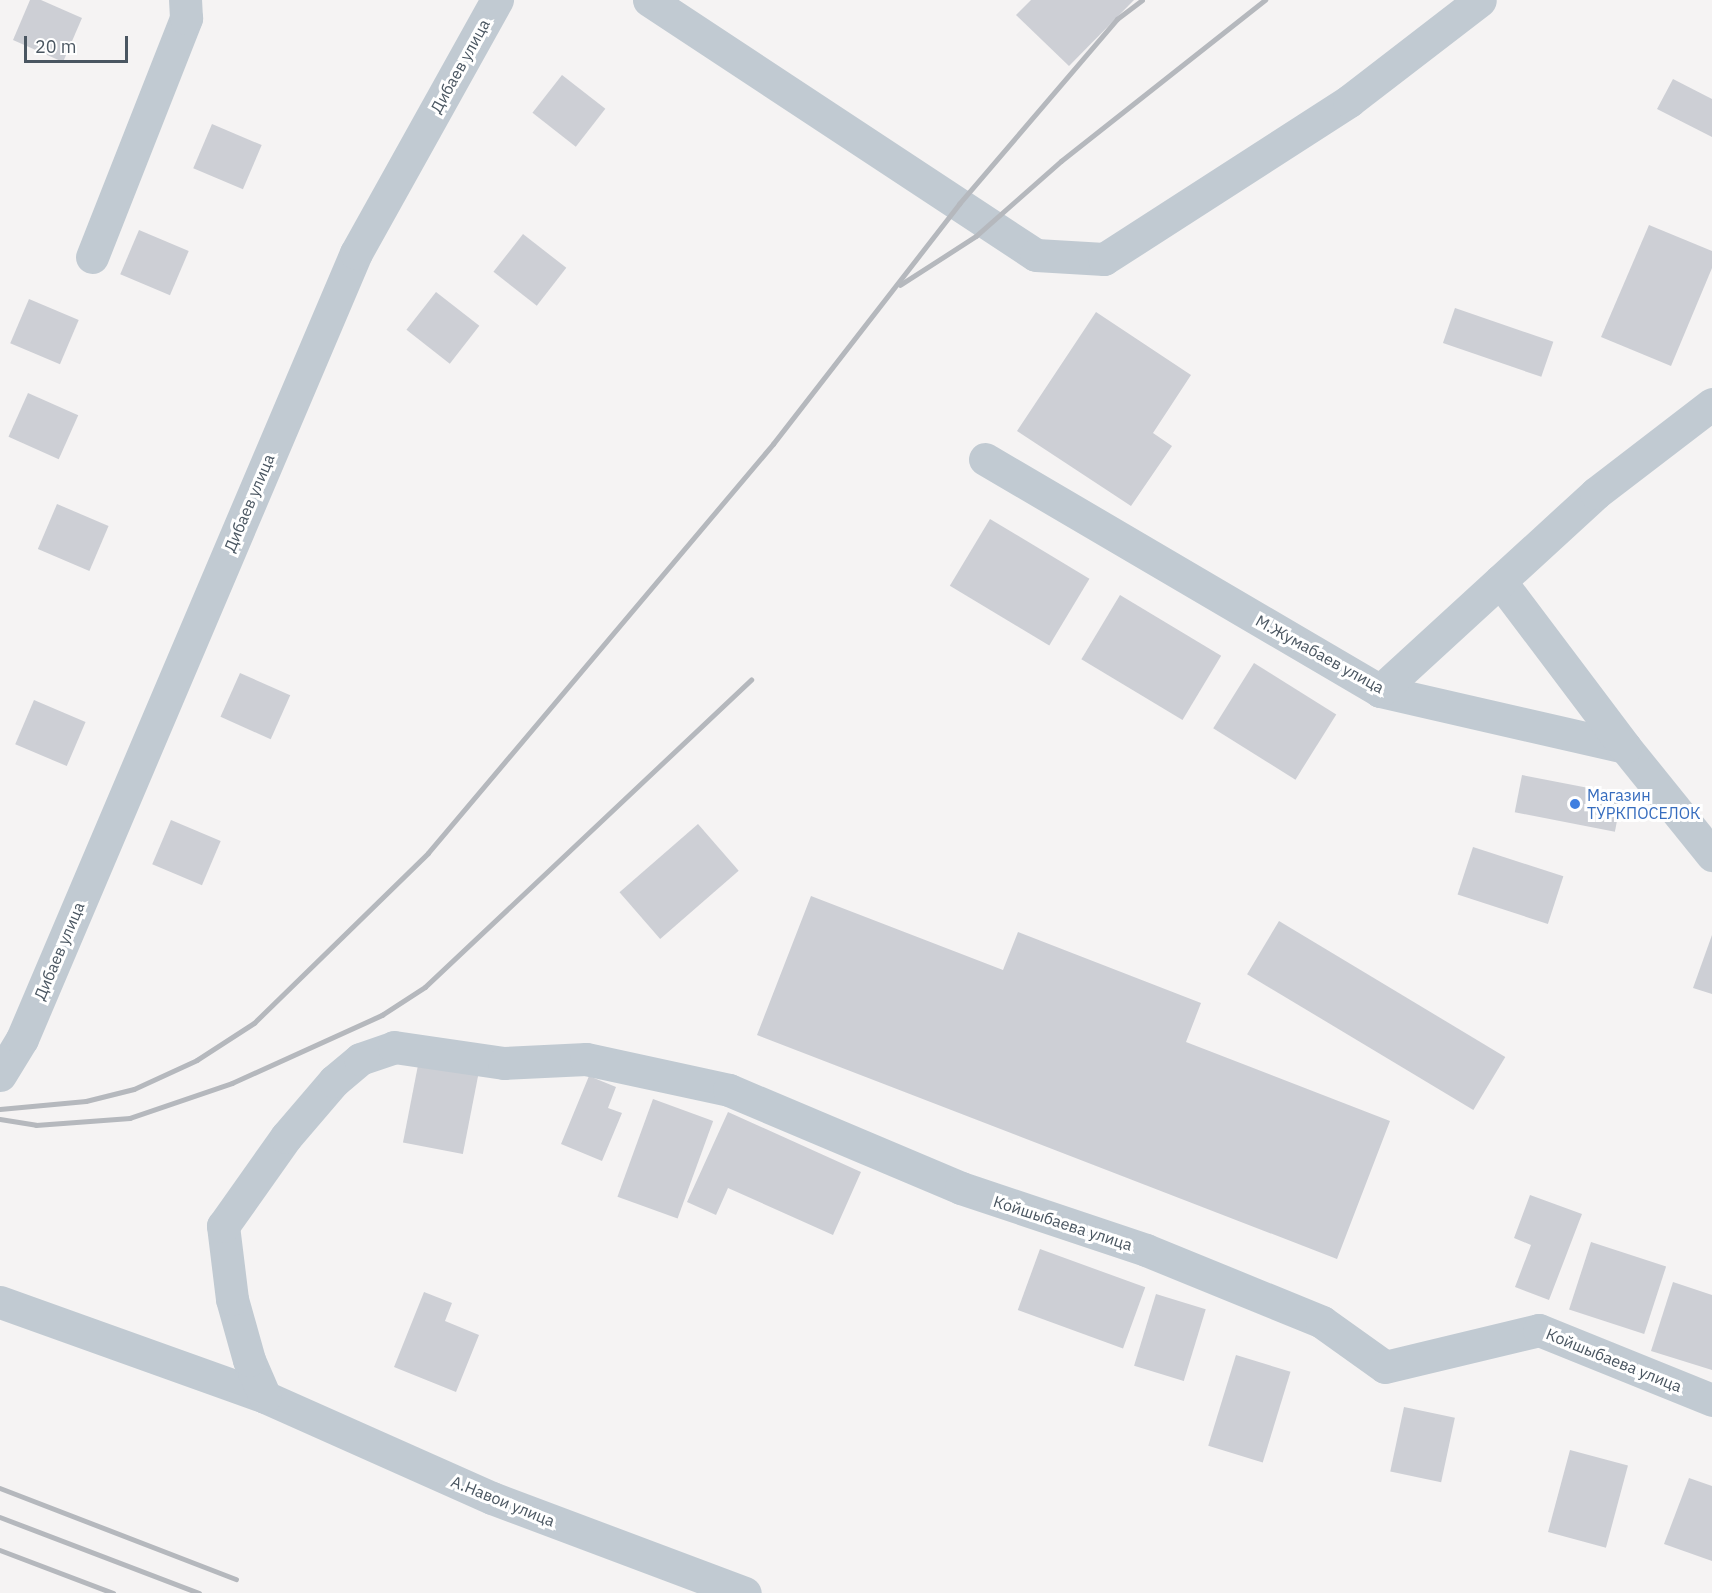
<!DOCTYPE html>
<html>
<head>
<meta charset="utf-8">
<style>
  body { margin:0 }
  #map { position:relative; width:1712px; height:1593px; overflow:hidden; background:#f5f3f3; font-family:"IBM Plex Sans",sans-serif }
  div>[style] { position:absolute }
  .building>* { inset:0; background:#cdcfd5; transform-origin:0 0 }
  .minor>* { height:33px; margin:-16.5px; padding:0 16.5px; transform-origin:16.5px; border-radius:16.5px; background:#c1cad2 }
  .rail>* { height:4.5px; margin:-2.25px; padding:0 2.25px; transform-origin:2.25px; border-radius:2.25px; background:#b5b8bd }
  .dots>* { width:16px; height:16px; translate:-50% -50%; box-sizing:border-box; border:3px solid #fff; border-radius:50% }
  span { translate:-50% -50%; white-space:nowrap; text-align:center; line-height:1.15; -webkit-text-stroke:6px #fff; paint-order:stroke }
  .street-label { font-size:16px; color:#4a5661 }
  .shop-label { font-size:16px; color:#366cbe }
  .left { translate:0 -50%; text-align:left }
  .scale { position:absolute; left:24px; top:36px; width:104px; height:27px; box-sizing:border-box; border:3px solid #4a5661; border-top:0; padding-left:8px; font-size:18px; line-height:21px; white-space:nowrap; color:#4a5661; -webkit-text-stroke:4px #fff; paint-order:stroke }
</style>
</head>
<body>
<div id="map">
  <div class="building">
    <div style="clip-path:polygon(30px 0,41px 0,82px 18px,63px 62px,13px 40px)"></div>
    <div style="clip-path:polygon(1031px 0,1134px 0,1069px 66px,1016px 15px)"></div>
    <div style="left:562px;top:75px;width:55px;height:48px;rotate:38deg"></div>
    <div style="clip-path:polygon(1673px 79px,1712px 99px,1712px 137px,1657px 109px)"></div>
    <div style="left:212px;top:124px;width:54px;height:48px;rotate:23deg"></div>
    <div style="clip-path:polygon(1649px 225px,1712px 251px,1712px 268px,1671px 366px,1601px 337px)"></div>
    <div style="left:139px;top:230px;width:54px;height:48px;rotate:23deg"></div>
    <div style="left:523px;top:234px;width:55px;height:48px;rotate:38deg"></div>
    <div style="left:436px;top:292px;width:55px;height:48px;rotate:38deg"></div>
    <div style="left:29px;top:299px;width:54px;height:48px;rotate:23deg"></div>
    <div style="left:1455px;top:308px;width:104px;height:37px;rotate:19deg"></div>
    <div style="clip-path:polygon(1096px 312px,1191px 375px,1153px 433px,1172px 446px,1131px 506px,1017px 431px)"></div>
    <div style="left:28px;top:393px;width:55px;height:48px;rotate:24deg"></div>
    <div style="left:57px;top:504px;width:56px;height:49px;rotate:23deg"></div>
    <div style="left:990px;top:519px;width:116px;height:78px;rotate:31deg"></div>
    <div style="left:1120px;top:595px;width:118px;height:75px;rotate:31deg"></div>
    <div style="left:1254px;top:663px;width:97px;height:77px;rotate:32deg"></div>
    <div style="left:240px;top:673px;width:55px;height:48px;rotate:24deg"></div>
    <div style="left:34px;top:700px;width:56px;height:48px;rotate:23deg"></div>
    <div style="left:1522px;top:775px;width:102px;height:38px;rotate:11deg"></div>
    <div style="left:171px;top:820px;width:54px;height:48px;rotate:23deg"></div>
    <div style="left:698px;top:824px;width:62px;height:104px;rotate:49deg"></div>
    <div style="left:1473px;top:847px;width:95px;height:50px;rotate:18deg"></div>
    <div style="clip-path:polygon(811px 896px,1003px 970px,1018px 932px,1201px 1003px,1186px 1042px,1390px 1121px,1337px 1259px,757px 1035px)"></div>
    <div style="left:1279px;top:921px;width:264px;height:62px;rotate:31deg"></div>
    <div style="clip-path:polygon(1712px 935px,1712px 994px,1693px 988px)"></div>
    <div style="left:419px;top:1060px;width:61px;height:84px;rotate:11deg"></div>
    <div style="clip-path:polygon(589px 1076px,616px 1087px,608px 1108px,622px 1113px,602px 1161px,561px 1144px)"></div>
    <div style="left:653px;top:1099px;width:64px;height:104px;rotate:20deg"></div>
    <div style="clip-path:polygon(728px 1112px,861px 1172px,833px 1235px,728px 1188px,716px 1215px,687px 1202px)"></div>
    <div style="clip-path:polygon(1530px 1195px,1582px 1214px,1549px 1300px,1515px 1287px,1531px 1245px,1514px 1238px)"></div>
    <div style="left:1591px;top:1242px;width:79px;height:71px;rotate:18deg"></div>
    <div style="left:1040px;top:1249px;width:112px;height:65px;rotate:20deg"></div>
    <div style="clip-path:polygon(1673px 1282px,1712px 1295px,1712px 1370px,1651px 1351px)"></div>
    <div style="clip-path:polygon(424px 1292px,452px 1303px,445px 1321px,479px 1335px,456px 1392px,394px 1367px)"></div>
    <div style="left:1156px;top:1294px;width:52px;height:75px;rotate:17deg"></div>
    <div style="left:1236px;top:1355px;width:57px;height:95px;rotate:17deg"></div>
    <div style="left:1404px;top:1407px;width:52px;height:66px;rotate:12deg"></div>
    <div style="left:1570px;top:1450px;width:60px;height:85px;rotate:15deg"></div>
    <div style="clip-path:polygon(1689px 1478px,1712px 1486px,1712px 1561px,1664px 1544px)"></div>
  </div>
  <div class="minor">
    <div style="left:649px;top:0;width:463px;rotate:33.4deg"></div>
    <div style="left:1036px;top:255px;width:68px;rotate:3.4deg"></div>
    <div style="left:1104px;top:259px;width:292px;rotate:-32.8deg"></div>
    <div style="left:1349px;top:101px;width:165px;rotate:-37.6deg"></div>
    <div style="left:92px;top:257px;width:257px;rotate:-68.5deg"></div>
    <div style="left:186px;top:18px;width:18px;rotate:-93deg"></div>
    <div style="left:985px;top:459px;width:458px;rotate:30.4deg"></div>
    <div style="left:1380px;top:691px;width:251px;rotate:12.9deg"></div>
    <div style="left:1625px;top:747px;width:139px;rotate:51.1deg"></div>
    <div style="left:1500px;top:581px;width:208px;rotate:53deg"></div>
    <div style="left:1380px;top:691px;width:293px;rotate:-42.5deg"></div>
    <div style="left:1596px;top:493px;width:146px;rotate:-37.5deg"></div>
    <div style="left:0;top:1075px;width:42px;rotate:-58.6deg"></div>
    <div style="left:22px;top:1039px;width:854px;rotate:-66.98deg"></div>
    <div style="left:356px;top:253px;width:290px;rotate:-60.9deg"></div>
    <div style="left:0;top:1302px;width:282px;rotate:19.7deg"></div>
    <div style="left:265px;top:1397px;width:248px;rotate:24deg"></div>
    <div style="left:492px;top:1498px;width:270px;rotate:20.6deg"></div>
    <div style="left:265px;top:1397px;width:40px;rotate:-113.4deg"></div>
    <div style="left:249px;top:1360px;width:63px;rotate:-105.6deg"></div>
    <div style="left:232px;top:1299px;width:74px;rotate:-97deg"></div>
    <div style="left:223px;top:1226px;width:109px;rotate:-54.7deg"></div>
    <div style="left:286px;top:1137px;width:74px;rotate:-49.4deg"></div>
    <div style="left:334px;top:1081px;width:34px;rotate:-40deg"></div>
    <div style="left:360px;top:1059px;width:36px;rotate:-19deg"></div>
    <div style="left:394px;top:1047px;width:111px;rotate:8.3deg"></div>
    <div style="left:504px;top:1063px;width:82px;rotate:-2.8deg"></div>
    <div style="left:586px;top:1059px;width:146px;rotate:12.2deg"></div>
    <div style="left:729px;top:1090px;width:252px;rotate:22.9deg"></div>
    <div style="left:961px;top:1188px;width:195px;rotate:18.5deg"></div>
    <div style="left:1146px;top:1250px;width:190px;rotate:22.2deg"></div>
    <div style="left:1322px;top:1322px;width:77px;rotate:35.5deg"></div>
    <div style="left:1385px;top:1367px;width:158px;rotate:-13.5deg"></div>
    <div style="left:1539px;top:1330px;width:187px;rotate:22deg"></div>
  </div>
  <div class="rail">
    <div style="left:900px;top:285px;width:90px;rotate:-32.8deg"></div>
    <div style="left:976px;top:236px;width:113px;rotate:-41.4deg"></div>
    <div style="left:1061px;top:161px;width:260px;rotate:-38.3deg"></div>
    <div style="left:0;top:1109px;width:86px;rotate:-5.3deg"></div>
    <div style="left:86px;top:1101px;width:49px;rotate:-14deg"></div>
    <div style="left:134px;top:1089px;width:69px;rotate:-24.7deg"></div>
    <div style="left:197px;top:1060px;width:68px;rotate:-33deg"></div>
    <div style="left:254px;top:1023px;width:243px;rotate:-44.3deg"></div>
    <div style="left:428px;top:853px;width:535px;rotate:-49.85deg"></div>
    <div style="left:773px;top:444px;width:304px;rotate:-52.2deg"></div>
    <div style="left:959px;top:204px;width:243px;rotate:-49.5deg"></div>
    <div style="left:1117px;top:19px;width:31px;rotate:-37deg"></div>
    <div style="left:0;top:1119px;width:36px;rotate:9deg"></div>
    <div style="left:36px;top:1125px;width:94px;rotate:-4.3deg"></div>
    <div style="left:130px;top:1118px;width:108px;rotate:-18.9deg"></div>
    <div style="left:232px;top:1083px;width:165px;rotate:-24.4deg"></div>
    <div style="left:382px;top:1015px;width:51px;rotate:-33.1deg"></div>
    <div style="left:425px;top:987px;width:448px;rotate:-43.3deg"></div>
    <div style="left:0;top:1488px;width:253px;rotate:21.1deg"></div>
    <div style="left:0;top:1517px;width:213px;rotate:20.9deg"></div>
    <div style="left:0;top:1550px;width:121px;rotate:20.8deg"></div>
  </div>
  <div class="dots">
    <div style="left:1575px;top:804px;background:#3f7fe0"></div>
  </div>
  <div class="street-label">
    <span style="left:460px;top:66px;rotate:-61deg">Дибаев улица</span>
    <span style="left:249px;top:503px;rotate:-67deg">Дибаев улица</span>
    <span style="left:1320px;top:654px;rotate:29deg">М.Жумабаев улица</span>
    <span style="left:59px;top:951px;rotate:-67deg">Дибаев улица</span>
    <span style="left:1063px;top:1223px;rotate:18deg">Койшыбаева улица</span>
    <span style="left:1614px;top:1360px;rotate:22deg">Койшыбаева улица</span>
    <span style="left:503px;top:1501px;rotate:22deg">А.Навои улица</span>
  </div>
  <div class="shop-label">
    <span class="left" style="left:1587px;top:804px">Магазин<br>ТУРКПОСЕЛОК</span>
  </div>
  <div class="scale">20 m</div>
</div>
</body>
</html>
